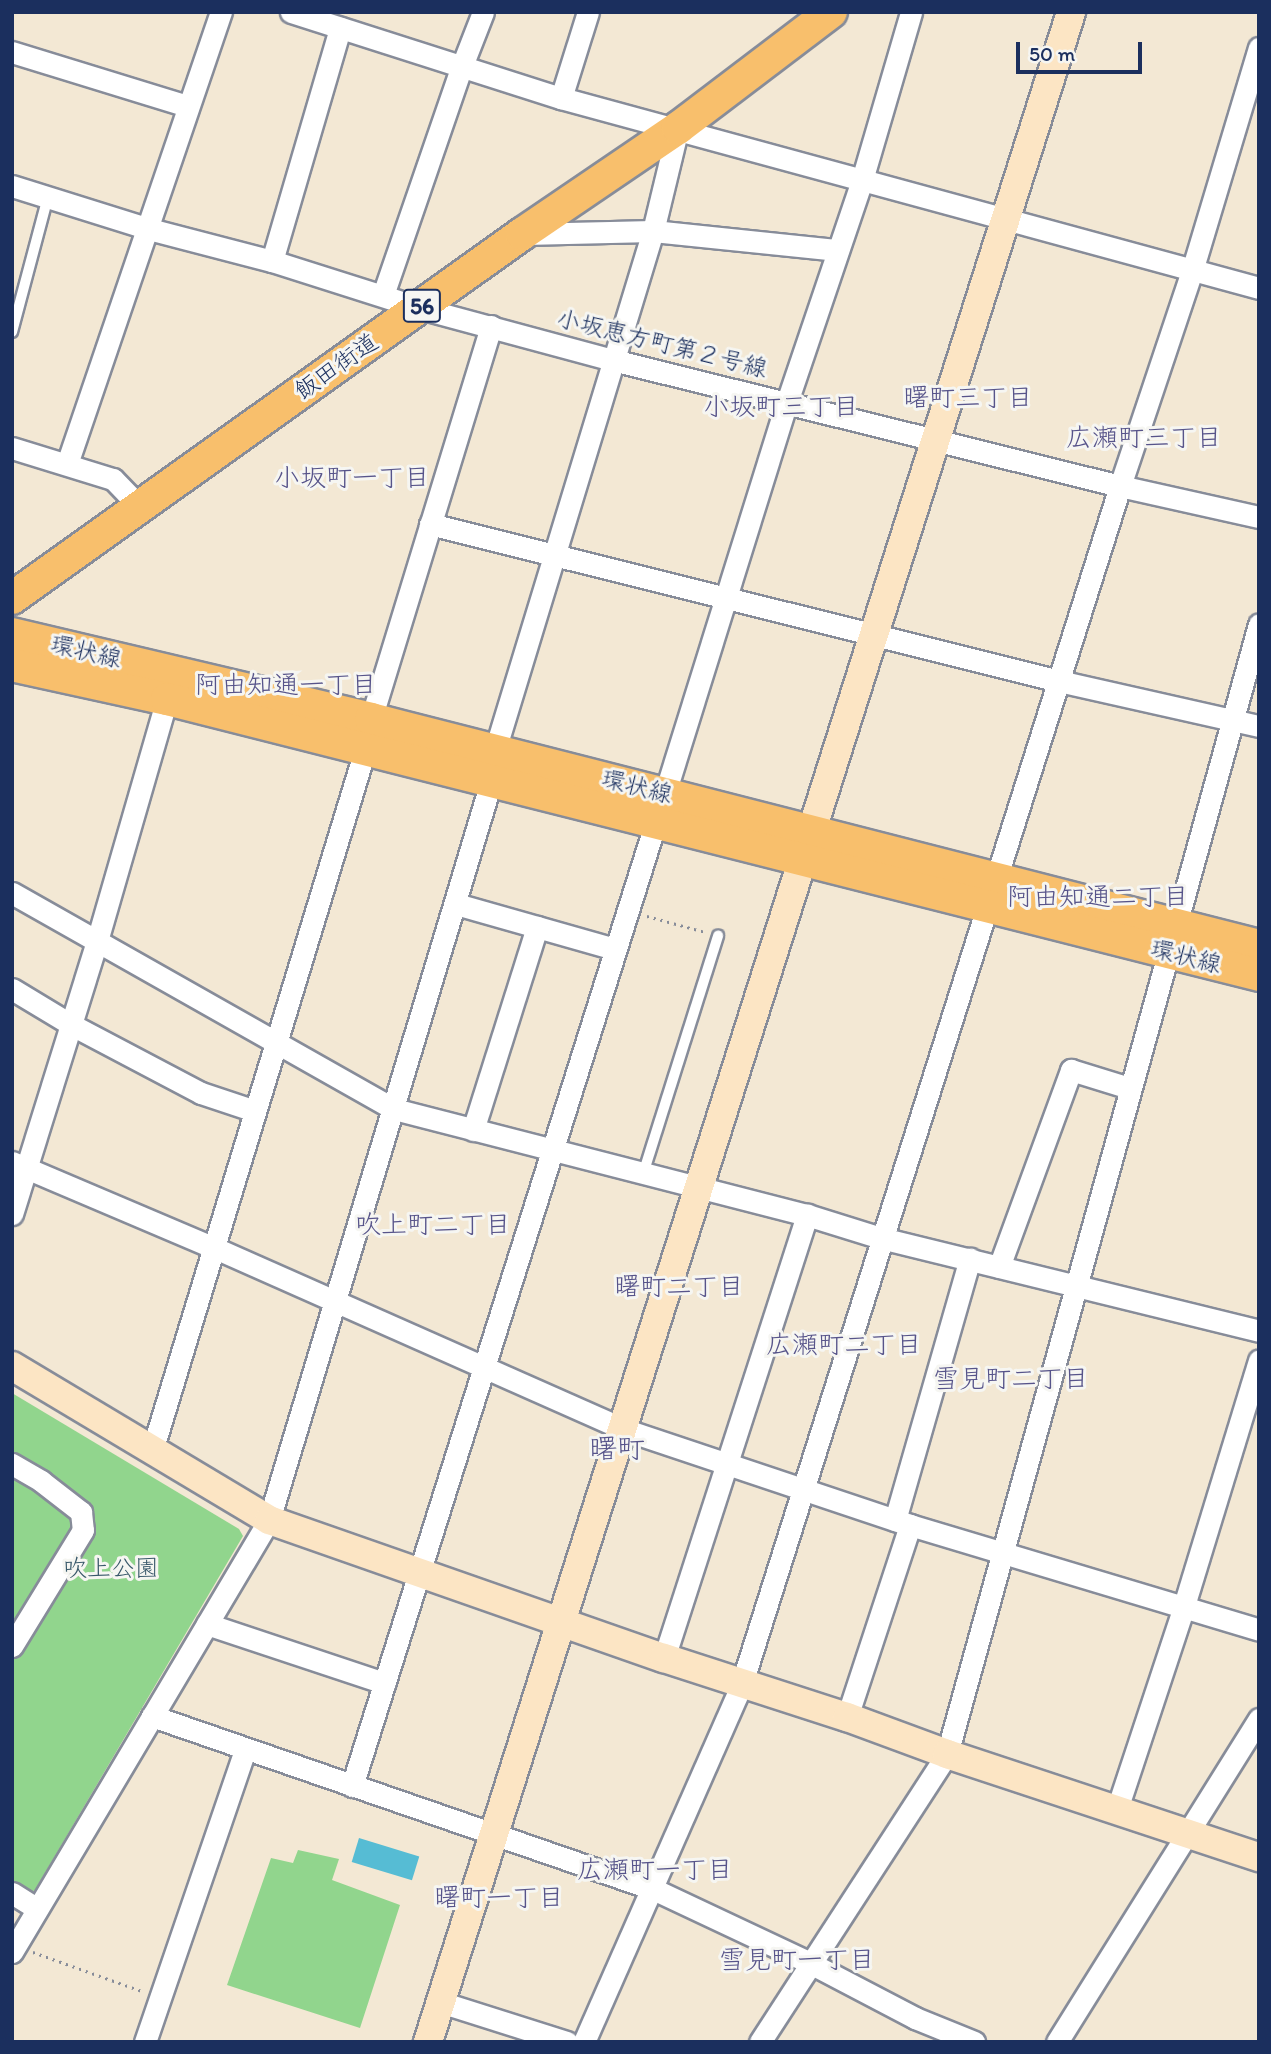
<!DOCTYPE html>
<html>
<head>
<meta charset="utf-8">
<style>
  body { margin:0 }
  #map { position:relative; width:1271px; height:2054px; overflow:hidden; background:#f3e8d4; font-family:Itim,"Klee One",sans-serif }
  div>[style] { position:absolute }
  .green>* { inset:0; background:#91d58d }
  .water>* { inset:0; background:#56bcd4; transform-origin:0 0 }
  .path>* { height:2.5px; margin-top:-1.25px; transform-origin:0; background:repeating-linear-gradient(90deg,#878c99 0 2px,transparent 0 7px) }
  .roads { filter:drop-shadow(2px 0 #878c99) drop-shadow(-2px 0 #878c99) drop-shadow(0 2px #878c99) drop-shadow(0 -2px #878c99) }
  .lane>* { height:10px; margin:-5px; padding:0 5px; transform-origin:5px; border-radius:5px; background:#fff }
  .street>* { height:21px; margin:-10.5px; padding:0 10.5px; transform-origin:10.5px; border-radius:10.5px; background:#fff }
  .secondary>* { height:28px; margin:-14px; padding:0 14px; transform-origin:14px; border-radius:14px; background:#fce5c4 }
  .primary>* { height:32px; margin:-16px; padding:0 16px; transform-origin:16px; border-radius:16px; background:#f8bf6c }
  span { translate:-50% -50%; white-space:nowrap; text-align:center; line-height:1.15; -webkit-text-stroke:6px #f6f6f2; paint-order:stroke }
  .shield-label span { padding:2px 5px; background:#f6f6f2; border:2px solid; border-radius:5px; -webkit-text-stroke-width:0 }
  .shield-label { font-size:23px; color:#1b2f5e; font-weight:700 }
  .street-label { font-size:24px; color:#1b2f5e }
  .park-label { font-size:24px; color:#38586a }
  .neighbourhood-label { font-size:26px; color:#57548a }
  .quarter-label { font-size:28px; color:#57548a }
  .frame { position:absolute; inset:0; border:14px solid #1b2f5e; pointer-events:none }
  .scale { position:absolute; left:1016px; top:42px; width:126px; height:32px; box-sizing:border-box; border:4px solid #1b2f5e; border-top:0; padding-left:9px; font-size:21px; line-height:24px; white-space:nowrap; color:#1b2f5e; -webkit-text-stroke:5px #f6f6f2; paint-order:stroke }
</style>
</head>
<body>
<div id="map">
  <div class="green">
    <div style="clip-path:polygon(12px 1393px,239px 1529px,243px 1536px,35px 1890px,30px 1893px,12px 1882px)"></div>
    <div style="clip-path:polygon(298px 1850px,339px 1859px,332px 1880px,400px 1905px,360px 2028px,227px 1985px,271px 1858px,293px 1863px)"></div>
  </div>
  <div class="water">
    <div style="left:359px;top:1838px;width:63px;height:25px;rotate:17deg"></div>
  </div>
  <div class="path">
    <div style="left:647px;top:916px;width:60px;rotate:15.4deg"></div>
    <div style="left:33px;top:1952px;width:116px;rotate:19.7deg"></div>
  </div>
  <div class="roads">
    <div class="lane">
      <div style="left:12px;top:332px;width:140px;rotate:-75.1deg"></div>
      <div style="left:643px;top:1174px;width:250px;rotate:-72.5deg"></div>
    </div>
    <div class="street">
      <div style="left:291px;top:12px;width:283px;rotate:17.7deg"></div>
      <div style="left:561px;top:98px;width:723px;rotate:15.23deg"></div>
      <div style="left:12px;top:52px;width:184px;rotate:17.1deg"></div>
      <div style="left:561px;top:98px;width:90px;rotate:-72.6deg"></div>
      <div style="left:12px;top:186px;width:144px;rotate:17.4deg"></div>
      <div style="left:149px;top:229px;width:127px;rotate:14.6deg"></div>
      <div style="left:272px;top:261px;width:155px;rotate:17.6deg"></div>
      <div style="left:420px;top:308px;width:200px;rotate:15.1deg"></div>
      <div style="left:613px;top:360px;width:522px;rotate:13.96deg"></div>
      <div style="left:1120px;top:486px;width:142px;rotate:12.6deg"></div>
      <div style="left:524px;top:234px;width:129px;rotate:-1.3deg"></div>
      <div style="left:653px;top:231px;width:186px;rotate:5.9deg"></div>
      <div style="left:272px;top:261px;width:243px;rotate:-73.7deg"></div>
      <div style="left:383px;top:295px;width:242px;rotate:-71deg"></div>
      <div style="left:462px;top:66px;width:58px;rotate:-68.7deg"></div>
      <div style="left:12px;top:448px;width:106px;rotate:17.1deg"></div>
      <div style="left:113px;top:479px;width:36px;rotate:46deg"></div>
      <div style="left:67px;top:464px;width:478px;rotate:-71.2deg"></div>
      <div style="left:430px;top:524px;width:648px;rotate:14.01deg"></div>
      <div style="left:1059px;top:681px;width:205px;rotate:12.7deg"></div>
      <div style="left:371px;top:719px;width:411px;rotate:-73deg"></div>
      <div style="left:495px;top:750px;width:543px;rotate:-73.07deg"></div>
      <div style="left:653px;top:231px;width:106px;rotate:-76.4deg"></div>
      <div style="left:665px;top:793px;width:410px;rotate:-72.7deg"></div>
      <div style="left:787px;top:402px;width:234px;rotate:-71.3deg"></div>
      <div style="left:862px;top:180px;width:175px;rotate:-73.7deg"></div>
      <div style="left:12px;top:893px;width:439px;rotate:29.5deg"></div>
      <div style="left:394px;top:1109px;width:426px;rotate:14.4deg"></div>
      <div style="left:807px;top:1215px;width:77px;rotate:17.3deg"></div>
      <div style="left:881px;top:1238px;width:389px;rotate:13.8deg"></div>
      <div style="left:456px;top:904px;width:165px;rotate:15.8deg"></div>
      <div style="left:12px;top:989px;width:68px;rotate:31.1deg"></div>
      <div style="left:70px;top:1024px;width:148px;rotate:27.8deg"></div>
      <div style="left:201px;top:1093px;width:57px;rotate:18.4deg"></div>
      <div style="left:473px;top:1130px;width:213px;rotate:-72.5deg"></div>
      <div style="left:12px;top:1162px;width:220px;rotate:23deg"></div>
      <div style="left:215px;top:1248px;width:446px;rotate:23.9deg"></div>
      <div style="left:623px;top:1429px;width:303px;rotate:18.5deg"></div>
      <div style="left:910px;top:1525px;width:364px;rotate:16.7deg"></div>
      <div style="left:12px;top:1214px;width:286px;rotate:-72.7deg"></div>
      <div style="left:97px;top:941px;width:252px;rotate:-73.9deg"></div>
      <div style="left:999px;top:1267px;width:210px;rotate:-69.9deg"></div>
      <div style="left:1071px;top:1070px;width:61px;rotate:17.2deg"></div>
      <div style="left:152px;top:1451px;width:733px;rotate:-73.1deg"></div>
      <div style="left:12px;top:1464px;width:34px;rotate:30deg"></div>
      <div style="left:41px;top:1481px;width:51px;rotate:37.8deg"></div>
      <div style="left:81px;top:1512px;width:18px;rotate:84deg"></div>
      <div style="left:83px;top:1530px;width:136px;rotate:121.5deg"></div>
      <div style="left:895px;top:1520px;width:272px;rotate:-74deg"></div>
      <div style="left:207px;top:1624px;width:187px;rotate:18.4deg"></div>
      <div style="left:664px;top:1658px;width:466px;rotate:-72.1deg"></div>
      <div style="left:152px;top:1716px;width:530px;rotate:19.05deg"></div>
      <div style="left:653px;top:1889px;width:174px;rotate:25.2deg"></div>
      <div style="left:810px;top:1963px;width:119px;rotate:27.6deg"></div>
      <div style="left:915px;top:2018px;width:64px;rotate:22.1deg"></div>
      <div style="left:847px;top:1717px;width:202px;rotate:-71.8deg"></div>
      <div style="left:352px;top:1786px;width:1012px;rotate:-72.51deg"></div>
      <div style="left:1117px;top:1809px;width:211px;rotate:-71.7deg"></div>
      <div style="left:1183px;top:1609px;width:260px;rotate:-73deg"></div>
      <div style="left:12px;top:1893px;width:28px;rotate:32deg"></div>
      <div style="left:12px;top:1952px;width:503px;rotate:-59.25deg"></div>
      <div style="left:269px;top:1520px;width:771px;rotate:-73.26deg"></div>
      <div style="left:440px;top:2002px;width:133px;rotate:17.5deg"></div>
      <div style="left:145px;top:2042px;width:309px;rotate:-71.1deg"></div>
      <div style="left:584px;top:2042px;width:392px;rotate:-66.2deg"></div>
      <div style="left:742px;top:1683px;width:1255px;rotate:-72.47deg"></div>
      <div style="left:1120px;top:486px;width:227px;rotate:-71.5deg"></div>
      <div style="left:1192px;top:271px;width:233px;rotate:-73.3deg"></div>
      <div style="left:760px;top:2042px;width:343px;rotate:-57deg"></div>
      <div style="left:947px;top:1754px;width:1172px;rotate:-74.56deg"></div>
      <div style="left:1057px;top:2042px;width:381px;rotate:-58deg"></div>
    </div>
    <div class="secondary">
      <div style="left:12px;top:1366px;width:300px;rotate:30.9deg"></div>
      <div style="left:269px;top:1520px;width:418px;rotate:19.3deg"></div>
      <div style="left:664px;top:1658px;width:192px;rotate:17.9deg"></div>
      <div style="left:847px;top:1717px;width:107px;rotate:20.3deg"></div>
      <div style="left:947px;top:1754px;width:329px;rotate:18.3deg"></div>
      <div style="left:428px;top:2042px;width:2129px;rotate:-72.42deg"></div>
    </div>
    <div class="primary">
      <div style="left:12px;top:598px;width:627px;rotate:-35.52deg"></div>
      <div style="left:522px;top:234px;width:189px;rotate:-34.2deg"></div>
      <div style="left:678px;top:128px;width:192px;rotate:-37.2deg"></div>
      <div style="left:12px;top:634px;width:369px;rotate:13.3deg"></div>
      <div style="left:371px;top:719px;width:917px;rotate:14.34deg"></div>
      <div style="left:12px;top:665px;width:159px;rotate:12.4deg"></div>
      <div style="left:167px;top:699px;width:1126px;rotate:14.18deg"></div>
    </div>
  </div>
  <div class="shield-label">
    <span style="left:422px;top:306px">56</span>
  </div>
  <div class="street-label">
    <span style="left:662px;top:343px;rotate:14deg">小坂恵方町第２号線</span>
    <span style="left:336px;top:366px;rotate:-35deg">飯田街道</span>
    <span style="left:86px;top:651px;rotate:13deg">環状線</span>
    <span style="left:637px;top:786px;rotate:14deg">環状線</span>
    <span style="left:1186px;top:956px;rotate:14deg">環状線</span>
  </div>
  <div class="park-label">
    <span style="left:111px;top:1568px">吹上公園</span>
  </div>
  <div class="neighbourhood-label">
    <span style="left:968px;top:398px">曙町三丁目</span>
    <span style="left:781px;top:407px">小坂町三丁目</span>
    <span style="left:1144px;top:438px">広瀬町三丁目</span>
    <span style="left:352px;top:478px">小坂町一丁目</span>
    <span style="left:286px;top:685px">阿由知通一丁目</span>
    <span style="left:1098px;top:897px">阿由知通二丁目</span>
    <span style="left:433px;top:1225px">吹上町二丁目</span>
    <span style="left:679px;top:1287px">曙町二丁目</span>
    <span style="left:844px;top:1345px">広瀬町二丁目</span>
    <span style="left:1011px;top:1379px">雪見町二丁目</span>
    <span style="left:655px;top:1870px">広瀬町一丁目</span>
    <span style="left:499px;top:1898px">曙町一丁目</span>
    <span style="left:797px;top:1960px">雪見町一丁目</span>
  </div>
  <div class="quarter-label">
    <span style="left:617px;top:1448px">曙町</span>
  </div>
  <div class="frame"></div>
  <div class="scale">50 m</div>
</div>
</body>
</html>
